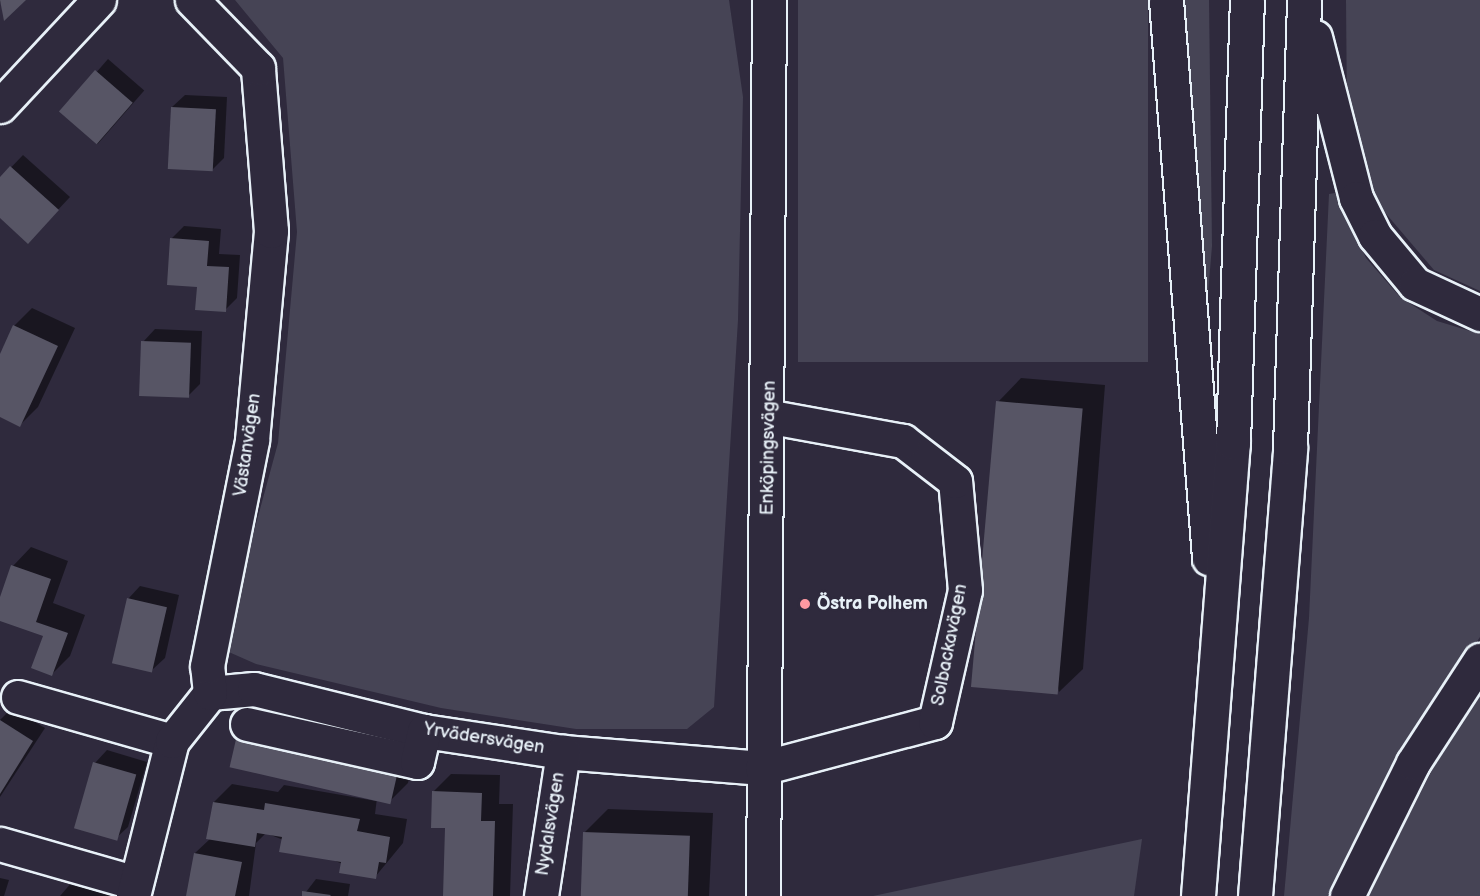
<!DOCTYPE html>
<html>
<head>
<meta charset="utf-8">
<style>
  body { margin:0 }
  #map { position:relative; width:1480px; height:896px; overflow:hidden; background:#2f2a3d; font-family:"Balsamiq Sans",sans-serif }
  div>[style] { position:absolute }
  .green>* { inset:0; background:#464455; transform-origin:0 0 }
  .shadow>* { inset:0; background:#0007; transform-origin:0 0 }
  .building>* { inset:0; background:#575565; transform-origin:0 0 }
  .roads { filter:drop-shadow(2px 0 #e8f1f8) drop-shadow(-2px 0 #e8f1f8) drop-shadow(0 2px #e8f1f8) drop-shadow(0 -2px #e8f1f8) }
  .minor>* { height:33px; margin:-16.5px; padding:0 16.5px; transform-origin:16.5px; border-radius:16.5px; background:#2f2a3d }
  .highway>* { height:33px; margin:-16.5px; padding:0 16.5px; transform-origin:16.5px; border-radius:16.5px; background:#2f2a3d }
  .dots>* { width:16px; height:16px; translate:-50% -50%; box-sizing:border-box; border:3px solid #2f2a3d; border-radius:50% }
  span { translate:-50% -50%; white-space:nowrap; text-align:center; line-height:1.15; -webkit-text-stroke:5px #2f2a3d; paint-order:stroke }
  .street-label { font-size:18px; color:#e8f1f8 }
  .poi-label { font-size:18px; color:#e8f1f8; font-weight:700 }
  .left { translate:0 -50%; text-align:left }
</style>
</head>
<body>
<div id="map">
  <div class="green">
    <div style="clip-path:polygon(235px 0,729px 0,743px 97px,738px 320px,714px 707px,687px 729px,576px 729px,441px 708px,256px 664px,222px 649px,278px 443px,297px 232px,283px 58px)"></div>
    <div style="left:798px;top:0;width:350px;height:362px"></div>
    <div style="clip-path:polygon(1178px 0,1209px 0,1212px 246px,1206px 317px)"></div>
    <div style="clip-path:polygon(1346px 0,1480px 0,1480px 291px,1434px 270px,1376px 202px,1347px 112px)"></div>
    <div style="clip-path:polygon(1335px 193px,1366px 258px,1400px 297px,1437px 321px,1480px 334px,1480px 637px,1402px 753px,1332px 896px,1284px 896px,1309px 618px,1329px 194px)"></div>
    <div style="clip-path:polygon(1480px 691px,1480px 896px,1368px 896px,1454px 727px)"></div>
    <div style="clip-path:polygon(1142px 839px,1134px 896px,873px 896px)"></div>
  </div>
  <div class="shadow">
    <div style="clip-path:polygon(0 0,24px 0,5px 19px)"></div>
    <div style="left:108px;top:59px;width:48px;height:71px;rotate:41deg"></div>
    <div style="clip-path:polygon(185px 95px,227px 97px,224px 158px,212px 170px,172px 107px)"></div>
    <div style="clip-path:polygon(23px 155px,70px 197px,40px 229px,0 216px,0 179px)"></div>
    <div style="clip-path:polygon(184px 226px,221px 229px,219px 254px,240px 255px,237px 298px,225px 310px,171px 239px)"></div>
    <div style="clip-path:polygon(32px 308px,75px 328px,38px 407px,20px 425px,0 416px,0 357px,14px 326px)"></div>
    <div style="clip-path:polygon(155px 329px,202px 331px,200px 384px,188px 396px,143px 342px)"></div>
    <div style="clip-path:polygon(1021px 378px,1105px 385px,1083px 669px,1059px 692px,998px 402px)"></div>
    <div style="clip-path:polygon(31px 547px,68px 561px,53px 603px,85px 615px,70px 656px,52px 674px,44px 635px,0 619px,13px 566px)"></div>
    <div style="clip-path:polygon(140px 586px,179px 595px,165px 658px,152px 670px,128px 599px)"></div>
    <div style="clip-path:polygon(12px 708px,45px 728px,0 797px,0 720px)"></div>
    <div style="clip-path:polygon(107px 750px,147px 762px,128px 827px,115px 839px,95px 763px)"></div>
    <div style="clip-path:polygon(415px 753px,408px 783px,390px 801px,377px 798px,375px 814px,407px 819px,403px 843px,375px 877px,266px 833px,256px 843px,249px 896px,187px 896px,195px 853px,211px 838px,214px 802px,232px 784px,278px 792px,284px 785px,376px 801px,376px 798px)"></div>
    <div style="clip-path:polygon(451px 774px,500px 775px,499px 804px,513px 804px,510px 896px,445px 896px,447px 827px,433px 792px)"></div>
    <div style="clip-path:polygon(608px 809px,713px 813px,709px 896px,582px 896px,585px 832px)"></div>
    <div style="clip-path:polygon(79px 874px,121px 886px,118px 896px,60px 896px)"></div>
    <div style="clip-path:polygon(0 878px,9px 880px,4px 896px,0 896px)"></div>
    <div style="clip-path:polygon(316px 879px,350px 884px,348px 896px,303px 896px)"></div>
  </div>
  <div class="building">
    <div style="clip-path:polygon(0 0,26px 0,4px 21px)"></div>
    <div style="left:95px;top:70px;width:50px;height:55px;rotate:41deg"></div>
    <div style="left:171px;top:107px;width:45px;height:62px;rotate:3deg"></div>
    <div style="clip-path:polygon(10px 166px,59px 210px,28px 244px,0 218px,0 177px)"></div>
    <div style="clip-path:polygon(170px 238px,209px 241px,207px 266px,229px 267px,226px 312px,195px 310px,197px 287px,167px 285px)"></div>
    <div style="clip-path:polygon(13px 325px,58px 346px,20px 427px,0 417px,0 354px)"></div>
    <div style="left:141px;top:341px;width:50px;height:55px;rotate:2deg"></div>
    <div style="left:996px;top:401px;width:87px;height:287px;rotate:5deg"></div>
    <div style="clip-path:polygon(11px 565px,51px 579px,36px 622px,68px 633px,52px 676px,31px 668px,43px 636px,0 621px,0 597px)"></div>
    <div style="left:127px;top:598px;width:41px;height:67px;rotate:13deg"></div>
    <div style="clip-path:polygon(0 720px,33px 741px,0 794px)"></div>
    <div style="left:237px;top:735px;width:165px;height:33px;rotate:13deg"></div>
    <div style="left:93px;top:762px;width:45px;height:69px;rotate:16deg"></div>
    <div style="clip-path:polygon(432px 791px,482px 793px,481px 821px,495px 821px,493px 896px,443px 896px,445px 828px,431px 828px)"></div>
    <div style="clip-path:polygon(213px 802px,264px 810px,265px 803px,360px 819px,357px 831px,390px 837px,386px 863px,379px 862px,376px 879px,339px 873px,341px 862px,279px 852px,282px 837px,257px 833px,255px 847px,206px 839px)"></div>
    <div style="left:583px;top:832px;width:107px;height:64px;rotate:2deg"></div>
    <div style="clip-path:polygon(194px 853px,242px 862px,235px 896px,186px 896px)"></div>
    <div style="clip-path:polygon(302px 891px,331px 895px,330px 896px,302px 896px)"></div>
  </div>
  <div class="roads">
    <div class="minor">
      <div style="left:0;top:106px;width:145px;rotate:-47deg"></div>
      <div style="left:210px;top:693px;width:44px;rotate:-5.2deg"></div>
      <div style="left:254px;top:689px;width:175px;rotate:13.9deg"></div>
      <div style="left:424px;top:731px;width:141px;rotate:8.6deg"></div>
      <div style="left:563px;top:752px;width:200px;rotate:4.6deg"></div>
      <div style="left:762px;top:768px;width:179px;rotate:-14.9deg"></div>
      <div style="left:935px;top:722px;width:135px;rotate:-77.2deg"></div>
      <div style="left:965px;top:590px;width:109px;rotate:-95.2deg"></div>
      <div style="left:955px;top:481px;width:66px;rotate:-142.4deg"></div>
      <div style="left:903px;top:441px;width:134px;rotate:-169.7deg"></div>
      <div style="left:18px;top:697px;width:160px;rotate:15.9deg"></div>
      <div style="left:247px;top:724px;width:174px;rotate:12.6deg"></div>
      <div style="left:417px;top:762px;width:32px;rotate:-77deg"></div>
      <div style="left:0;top:844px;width:141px;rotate:16deg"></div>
      <div style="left:133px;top:896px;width:160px;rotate:-75.9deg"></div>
      <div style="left:172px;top:741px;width:61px;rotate:-51.6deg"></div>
      <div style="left:210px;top:693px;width:27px;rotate:-96deg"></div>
      <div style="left:207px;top:666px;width:230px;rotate:-78.7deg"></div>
      <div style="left:252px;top:440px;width:210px;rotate:-84.8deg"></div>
      <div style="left:271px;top:231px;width:164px;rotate:-94.6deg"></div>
      <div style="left:258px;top:68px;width:95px;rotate:-134.1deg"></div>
      <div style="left:541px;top:896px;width:146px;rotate:-81.3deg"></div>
      <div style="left:763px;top:896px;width:896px;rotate:-89.62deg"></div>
    </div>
    <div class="highway">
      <div style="left:1166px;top:0;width:560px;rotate:85.59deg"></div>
      <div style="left:1315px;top:37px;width:166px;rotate:75.7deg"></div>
      <div style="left:1356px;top:198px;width:42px;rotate:63.4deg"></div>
      <div style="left:1375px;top:236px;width:62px;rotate:50.2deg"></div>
      <div style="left:1415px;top:284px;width:72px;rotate:24.8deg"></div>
      <div style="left:1198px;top:896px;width:454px;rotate:-85.6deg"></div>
      <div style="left:1233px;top:443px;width:443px;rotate:-88.2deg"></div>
      <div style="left:1255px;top:896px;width:449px;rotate:-85.5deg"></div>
      <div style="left:1290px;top:448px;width:448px;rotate:-88.2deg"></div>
      <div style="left:1347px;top:896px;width:148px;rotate:-63.6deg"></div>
      <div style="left:1413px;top:763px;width:123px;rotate:-57deg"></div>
    </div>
  </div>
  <div class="dots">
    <div style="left:805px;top:604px;background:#ff9aa2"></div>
  </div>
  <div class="street-label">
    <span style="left:248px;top:445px;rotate:-82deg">Västanvägen</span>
    <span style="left:769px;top:448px;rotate:-89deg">Enköpingsvägen</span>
    <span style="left:950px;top:645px;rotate:-79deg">Solbackavägen</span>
    <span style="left:484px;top:739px;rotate:9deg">Yrvädersvägen</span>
    <span style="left:551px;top:824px;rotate:-81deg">Nydalsvägen</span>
  </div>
  <div class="poi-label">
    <span class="left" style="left:817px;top:604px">Östra Polhem</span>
  </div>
</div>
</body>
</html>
